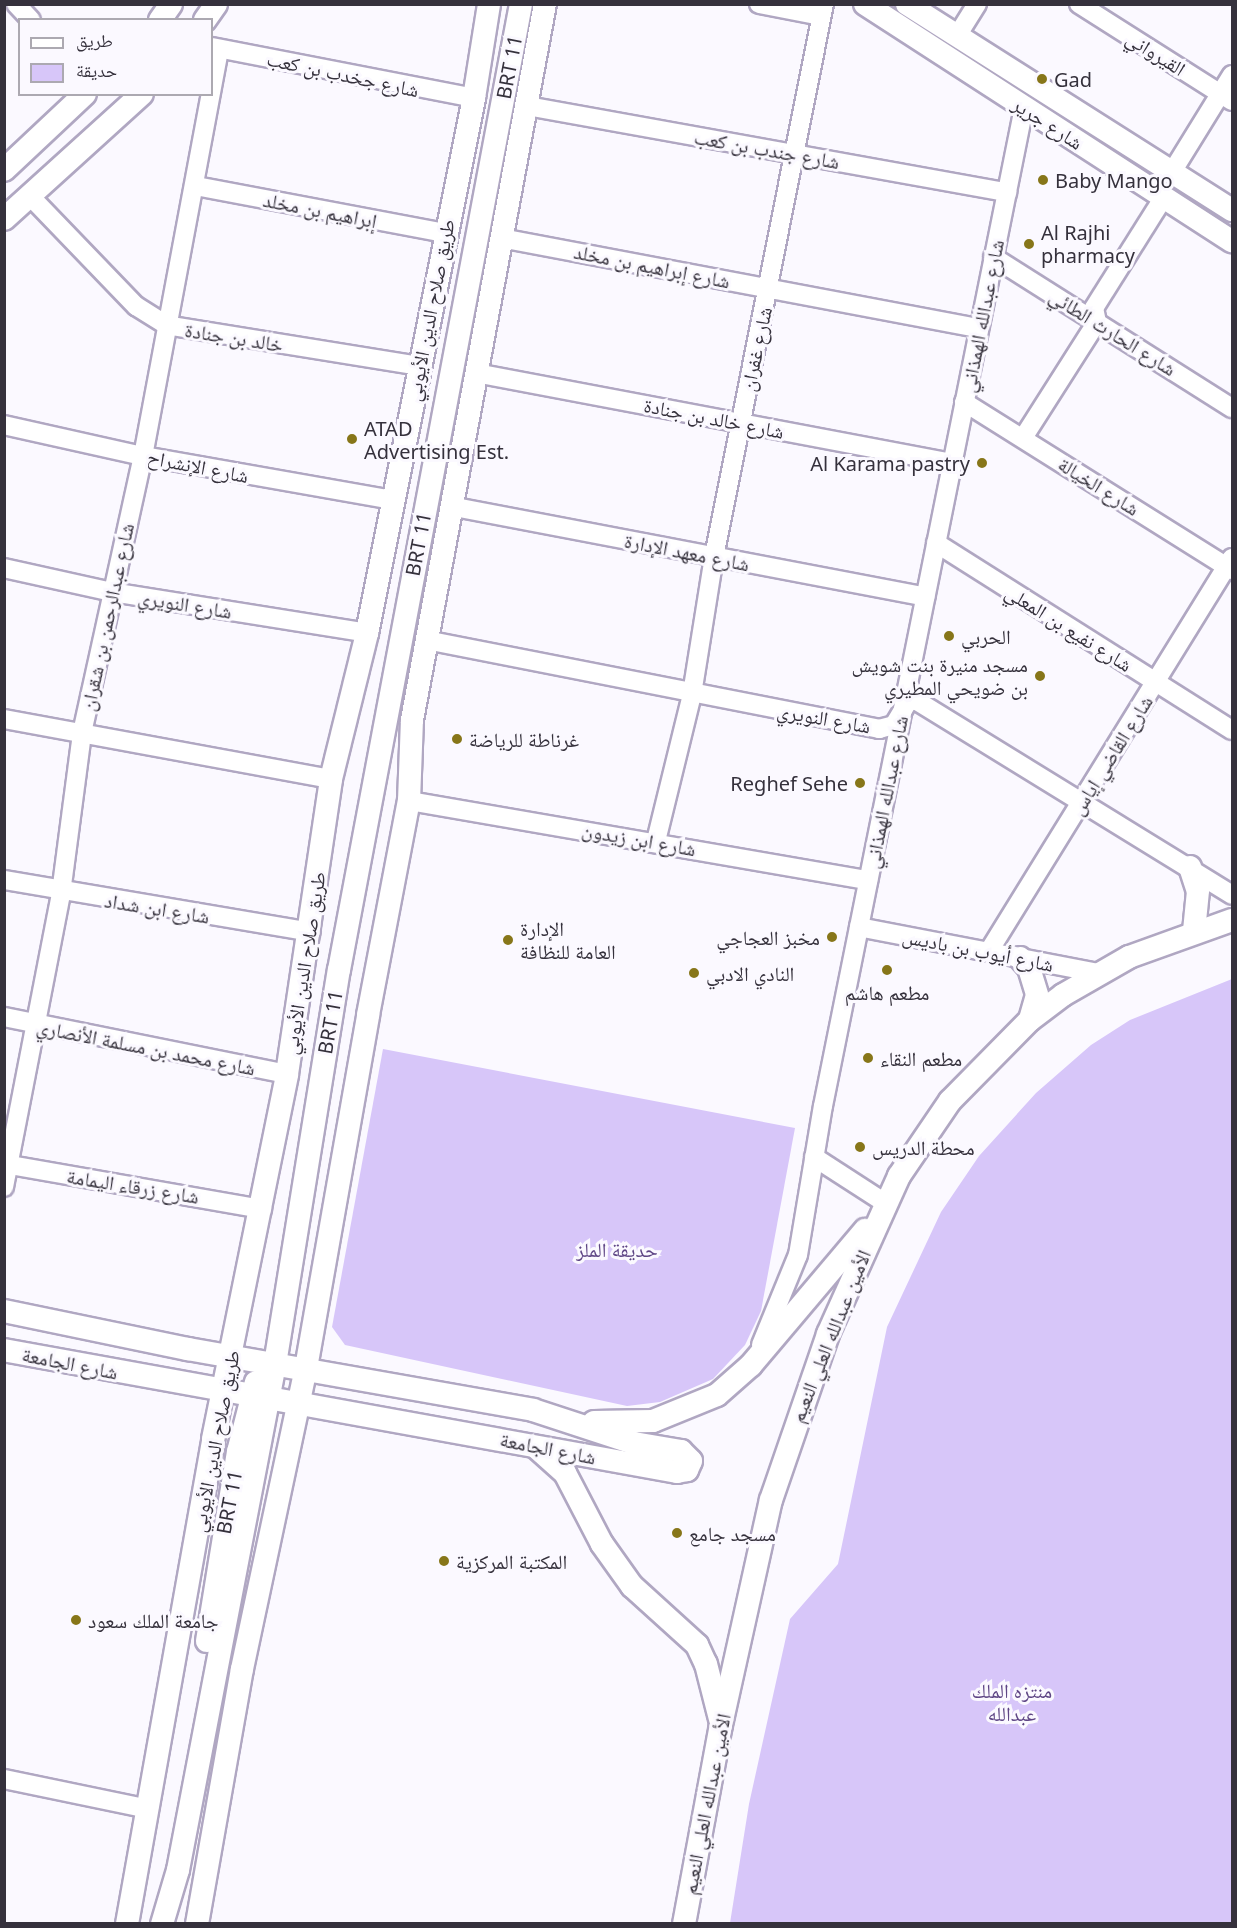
<!DOCTYPE html>
<html>
<head>
<meta charset="utf-8">
<style>
  body { margin:0 }
  #map { position:relative; width:1237px; height:1928px; overflow:hidden; background:#fbf9ff; font-family:"Noto Sans","Noto Naskh Arabic",sans-serif }
  div>[style] { position:absolute }
  .green>* { inset:0; background:#d7c6f9 }
  .roads { filter:drop-shadow(2px 0 #b0a7c2) drop-shadow(-2px 0 #b0a7c2) drop-shadow(0 2px #b0a7c2) drop-shadow(0 -2px #b0a7c2) }
  .minor>* { height:18px; margin:-9px; padding:0 9px; transform-origin:9px; border-radius:9px; background:#fff }
  .major>* { height:22px; margin:-11px; padding:0 11px; transform-origin:11px; border-radius:11px; background:#fff }
  .dots>* { width:16px; height:16px; translate:-50% -50%; box-sizing:border-box; border:3px solid #fbf9ff; border-radius:50% }
  span { translate:-50% -50%; white-space:nowrap; text-align:center; line-height:1.15; -webkit-text-stroke:6px #fbf9ff; paint-order:stroke }
  .street-label { font-size:20px; color:#35313c }
  .poi-label { font-size:20px; color:#35313c }
  .left { translate:0 -50%; text-align:left }
  .right { translate:-100% -50%; text-align:right }
  .park-label { font-size:20px; color:#5e4585 }
  .frame { position:absolute; inset:0; border:6px solid #35313c; pointer-events:none }
  .legend { position:absolute; left:18px; top:18px; width:195px; height:78px; box-sizing:border-box; background:#fbf9ff; border:2px solid #aca9b1; margin:0; padding:8px 10px; list-style:none; font-size:18px; color:#35313c }
  .legend li { display:flex; align-items:center; gap:12px; height:30px }
  .legend b { width:30px; border:2px solid #aca9b1 }
</style>
</head>
<body>
<div id="map">
  <div class="green">
    <div style="clip-path:polygon(1232px 979px,1232px 1923px,730px 1923px,749px 1804px,790px 1619px,838px 1564px,887px 1327px,941px 1212px,979px 1156px,1036px 1093px,1091px 1045px,1130px 1020px)"></div>
    <div style="clip-path:polygon(383px 1049px,795px 1128px,761px 1311px,745px 1345px,713px 1379px,660px 1402px,627px 1406px,345px 1345px,332px 1327px)"></div>
  </div>
  <div class="roads">
    <div class="minor">
      <div style="left:16px;top:4px;width:22px;rotate:47deg"></div>
      <div style="left:759px;top:4px;width:63px;rotate:11deg"></div>
      <div style="left:1079px;top:4px;width:181px;rotate:32.4deg"></div>
      <div style="left:957px;top:36px;width:38px;rotate:-58deg"></div>
      <div style="left:212px;top:47px;width:267px;rotate:11deg"></div>
      <div style="left:527px;top:106px;width:488px;rotate:10.2deg"></div>
      <div style="left:1172px;top:172px;width:114px;rotate:-58.3deg"></div>
      <div style="left:196px;top:186px;width:253px;rotate:10.7deg"></div>
      <div style="left:30px;top:196px;width:153px;rotate:46.1deg"></div>
      <div style="left:136px;top:306px;width:36px;rotate:32deg"></div>
      <div style="left:166px;top:325px;width:255px;rotate:9.2deg"></div>
      <div style="left:501px;top:238px;width:486px;rotate:10.7deg"></div>
      <div style="left:993px;top:257px;width:283px;rotate:32.3deg"></div>
      <div style="left:476px;top:373px;width:484px;rotate:10.7deg"></div>
      <div style="left:964px;top:402px;width:316px;rotate:32.1deg"></div>
      <div style="left:4px;top:425px;width:142px;rotate:12.6deg"></div>
      <div style="left:143px;top:456px;width:254px;rotate:10deg"></div>
      <div style="left:1023px;top:438px;width:138px;rotate:-57.5deg"></div>
      <div style="left:1097px;top:322px;width:14px;rotate:-102deg"></div>
      <div style="left:1094px;top:308px;width:131px;rotate:-57.8deg"></div>
      <div style="left:450px;top:506px;width:484px;rotate:10.8deg"></div>
      <div style="left:936px;top:543px;width:350px;rotate:32.3deg"></div>
      <div style="left:4px;top:568px;width:111px;rotate:12.5deg"></div>
      <div style="left:112px;top:592px;width:258px;rotate:9.1deg"></div>
      <div style="left:426px;top:640px;width:462px;rotate:11.1deg"></div>
      <div style="left:879px;top:729px;width:16px;rotate:-15deg"></div>
      <div style="left:894px;top:725px;width:29px;rotate:-59deg"></div>
      <div style="left:909px;top:700px;width:8px;rotate:7deg"></div>
      <div style="left:917px;top:701px;width:370px;rotate:31.6deg"></div>
      <div style="left:4px;top:719px;width:332px;rotate:10.4deg"></div>
      <div style="left:409px;top:801px;width:466px;rotate:9.8deg"></div>
      <div style="left:656px;top:841px;width:151px;rotate:-76.2deg"></div>
      <div style="left:692px;top:694px;width:139px;rotate:-80.9deg"></div>
      <div style="left:714px;top:557px;width:564px;rotate:-78.75deg"></div>
      <div style="left:4px;top:880px;width:311px;rotate:9.6deg"></div>
      <div style="left:859px;top:927px;width:243px;rotate:10.9deg"></div>
      <div style="left:989px;top:951px;width:462px;rotate:-58.3deg"></div>
      <div style="left:4px;top:1017px;width:289px;rotate:11.4deg"></div>
      <div style="left:814px;top:1157px;width:85px;rotate:32.9deg"></div>
      <div style="left:4px;top:1164px;width:262px;rotate:9.9deg"></div>
      <div style="left:4px;top:1187px;width:299px;rotate:-79deg"></div>
      <div style="left:61px;top:893px;width:161px;rotate:-82.5deg"></div>
      <div style="left:82px;top:733px;width:284px;rotate:-77.6deg"></div>
      <div style="left:143px;top:456px;width:414px;rotate:-79.4deg"></div>
      <div style="left:761px;top:1345px;width:97px;rotate:-67.7deg"></div>
      <div style="left:798px;top:1255px;width:151px;rotate:-80.5deg"></div>
      <div style="left:823px;top:1106px;width:1019px;rotate:-78.62deg"></div>
      <div style="left:4px;top:1779px;width:148px;rotate:11.7deg"></div>
    </div>
    <div class="major">
      <div style="left:865px;top:4px;width:437px;rotate:32.9deg"></div>
      <div style="left:907px;top:4px;width:385px;rotate:32.4deg"></div>
      <div style="left:160px;top:20px;width:19px;rotate:-55deg"></div>
      <div style="left:205px;top:20px;width:19px;rotate:-55deg"></div>
      <div style="left:4px;top:170px;width:111px;rotate:-43.2deg"></div>
      <div style="left:4px;top:219px;width:186px;rotate:-42.2deg"></div>
      <div style="left:1190px;top:867px;width:25px;rotate:72deg"></div>
      <div style="left:1198px;top:891px;width:40px;rotate:95.7deg"></div>
      <div style="left:1020px;top:958px;width:13px;rotate:48deg"></div>
      <div style="left:1029px;top:968px;width:28px;rotate:73deg"></div>
      <div style="left:1037px;top:995px;width:26px;rotate:106deg"></div>
      <div style="left:4px;top:1311px;width:188px;rotate:11.7deg"></div>
      <div style="left:188px;top:1349px;width:350px;rotate:10deg"></div>
      <div style="left:533px;top:1410px;width:106px;rotate:18.1deg"></div>
      <div style="left:634px;top:1443px;width:48px;rotate:9.7deg"></div>
      <div style="left:681px;top:1451px;width:14px;rotate:45deg"></div>
      <div style="left:691px;top:1461px;width:10px;rotate:114deg"></div>
      <div style="left:687px;top:1470px;width:10px;rotate:169deg"></div>
      <div style="left:677px;top:1472px;width:684px;rotate:-169.73deg"></div>
      <div style="left:594px;top:1422px;width:59px;rotate:-1deg"></div>
      <div style="left:653px;top:1421px;width:69px;rotate:-22.1deg"></div>
      <div style="left:717px;top:1395px;width:45px;rotate:-41.4deg"></div>
      <div style="left:751px;top:1365px;width:177px;rotate:-49.8deg"></div>
      <div style="left:537px;top:1448px;width:38px;rotate:42deg"></div>
      <div style="left:565px;top:1473px;width:80px;rotate:62.5deg"></div>
      <div style="left:602px;top:1544px;width:52px;rotate:54.5deg"></div>
      <div style="left:632px;top:1586px;width:88px;rotate:42.2deg"></div>
      <div style="left:697px;top:1645px;width:21px;rotate:65deg"></div>
      <div style="left:706px;top:1664px;width:57px;rotate:75.7deg"></div>
      <div style="left:207px;top:1641px;width:192px;rotate:-80.7deg"></div>
      <div style="left:238px;top:1452px;width:72px;rotate:-75.6deg"></div>
      <div style="left:127px;top:1924px;width:493px;rotate:-79.9deg"></div>
      <div style="left:213px;top:1439px;width:372px;rotate:-78.5deg"></div>
      <div style="left:287px;top:1074px;width:298px;rotate:-81.5deg"></div>
      <div style="left:331px;top:779px;width:150px;rotate:-76.1deg"></div>
      <div style="left:367px;top:633px;width:546px;rotate:-78.69deg"></div>
      <div style="left:474px;top:98px;width:95px;rotate:-80.9deg"></div>
      <div style="left:162px;top:1924px;width:56px;rotate:-73.5deg"></div>
      <div style="left:178px;top:1870px;width:515px;rotate:-79.15deg"></div>
      <div style="left:275px;top:1364px;width:399px;rotate:-80.8deg"></div>
      <div style="left:339px;top:970px;width:983px;rotate:-79.33deg"></div>
      <div style="left:197px;top:1924px;width:259px;rotate:-80deg"></div>
      <div style="left:242px;top:1669px;width:308px;rotate:-78deg"></div>
      <div style="left:306px;top:1368px;width:358px;rotate:-80deg"></div>
      <div style="left:368px;top:1015px;width:218px;rotate:-79.2deg"></div>
      <div style="left:409px;top:801px;width:81px;rotate:-87.9deg"></div>
      <div style="left:412px;top:720px;width:728px;rotate:-79.48deg"></div>
      <div style="left:684px;top:1924px;width:202px;rotate:-79.5deg"></div>
      <div style="left:721px;top:1725px;width:230px;rotate:-77.5deg"></div>
      <div style="left:771px;top:1500px;width:176px;rotate:-71deg"></div>
      <div style="left:828px;top:1334px;width:173px;rotate:-65.8deg"></div>
      <div style="left:899px;top:1176px;width:91px;rotate:-55.8deg"></div>
      <div style="left:950px;top:1101px;width:114px;rotate:-45.4deg"></div>
      <div style="left:1030px;top:1020px;width:41px;rotate:-37.1deg"></div>
      <div style="left:1063px;top:995px;width:76px;rotate:-29.9deg"></div>
      <div style="left:1129px;top:957px;width:109px;rotate:-19.8deg"></div>
    </div>
  </div>
  <div class="dots">
    <div style="left:1042px;top:79px;background:#877619"></div>
    <div style="left:1043px;top:180px;background:#877619"></div>
    <div style="left:1029px;top:244px;background:#877619"></div>
    <div style="left:352px;top:439px;background:#877619"></div>
    <div style="left:982px;top:463px;background:#877619"></div>
    <div style="left:949px;top:636px;background:#877619"></div>
    <div style="left:1040px;top:676px;background:#877619"></div>
    <div style="left:457px;top:739px;background:#877619"></div>
    <div style="left:860px;top:783px;background:#877619"></div>
    <div style="left:832px;top:937px;background:#877619"></div>
    <div style="left:508px;top:940px;background:#877619"></div>
    <div style="left:887px;top:970px;background:#877619"></div>
    <div style="left:694px;top:973px;background:#877619"></div>
    <div style="left:868px;top:1058px;background:#877619"></div>
    <div style="left:860px;top:1147px;background:#877619"></div>
    <div style="left:677px;top:1533px;background:#877619"></div>
    <div style="left:444px;top:1561px;background:#877619"></div>
    <div style="left:76px;top:1620px;background:#877619"></div>
  </div>
  <div class="street-label">
    <span style="left:1156px;top:53px;rotate:32deg">القيرواني</span>
    <span style="left:509px;top:67px;rotate:-79deg">BRT 11</span>
    <span style="left:343px;top:74px;rotate:12deg">شارع جخدب بن كعب</span>
    <span style="left:1048px;top:123px;rotate:33deg">شارع جرير</span>
    <span style="left:767px;top:149px;rotate:10deg">شارع جندب بن كعب</span>
    <span style="left:320px;top:210px;rotate:11deg">إبراهيم بن مخلد</span>
    <span style="left:652px;top:266px;rotate:11deg">شارع إبراهيم بن مخلد</span>
    <span style="left:430px;top:310px;rotate:-79deg">طريق صلاح الدين الأيوبي</span>
    <span style="left:982px;top:316px;rotate:-79deg">شارع عبدالله الهمذاني</span>
    <span style="left:1113px;top:332px;rotate:32deg">شارع الحارث الطائي</span>
    <span style="left:234px;top:337px;rotate:9deg">خالد بن جنادة</span>
    <span style="left:756px;top:349px;rotate:-78deg">شارع غفران</span>
    <span style="left:714px;top:418px;rotate:11deg">شارع خالد بن جنادة</span>
    <span style="left:198px;top:466px;rotate:11deg">شارع الإنشراح</span>
    <span style="left:1099px;top:486px;rotate:32deg">شارع الخيالة</span>
    <span style="left:418px;top:544px;rotate:-79deg">BRT 11</span>
    <span style="left:687px;top:552px;rotate:11deg">شارع معهد الإدارة</span>
    <span style="left:185px;top:604px;rotate:9deg">شارع النويري</span>
    <span style="left:107px;top:617px;rotate:-78deg">شارع عبدالرحمن بن شقران</span>
    <span style="left:1069px;top:628px;rotate:32deg">شارع نفيع بن المعلي</span>
    <span style="left:824px;top:718px;rotate:10deg">شارع النويري</span>
    <span style="left:1111px;top:755px;rotate:-58deg">شارع القاضي إياس</span>
    <span style="left:886px;top:792px;rotate:-79deg">شارع عبدالله الهمذاني</span>
    <span style="left:639px;top:839px;rotate:10deg">شارع ابن زيدون</span>
    <span style="left:157px;top:908px;rotate:9deg">شارع ابن شداد</span>
    <span style="left:978px;top:950px;rotate:11deg">شارع أيوب بن باديس</span>
    <span style="left:304px;top:963px;rotate:-81deg">طريق صلاح الدين الأيوبي</span>
    <span style="left:330px;top:1022px;rotate:-80deg">BRT 11</span>
    <span style="left:146px;top:1047px;rotate:11deg">شارع محمد بن مسلمة الأنصاري</span>
    <span style="left:133px;top:1186px;rotate:9deg">شارع زرقاء اليمامة</span>
    <span style="left:830px;top:1336px;rotate:-68deg">الأمين عبدالله العلي النعيم</span>
    <span style="left:70px;top:1363px;rotate:11deg">شارع الجامعة</span>
    <span style="left:215px;top:1441px;rotate:-79deg">طريق صلاح الدين الأيوبي</span>
    <span style="left:548px;top:1448px;rotate:11deg">شارع الجامعة</span>
    <span style="left:229px;top:1502px;rotate:-79deg">BRT 11</span>
    <span style="left:706px;top:1804px;rotate:-79deg">الأمين عبدالله العلي النعيم</span>
  </div>
  <div class="poi-label">
    <span class="left" style="left:1054px;top:79px">Gad</span>
    <span class="left" style="left:1055px;top:180px">Baby Mango</span>
    <span class="left" style="left:1041px;top:244px">Al Rajhi<br>pharmacy</span>
    <span class="left" style="left:364px;top:440px">ATAD<br>Advertising Est.</span>
    <span class="right" style="left:970px;top:463px">Al Karama pastry</span>
    <span class="left" style="left:961px;top:636px">الحربي</span>
    <span class="right" style="left:1028px;top:676px">مسجد منيرة بنت شويش<br>بن ضويحي المطيري</span>
    <span class="left" style="left:469px;top:739px">غرناطة للرياضة</span>
    <span class="right" style="left:848px;top:783px">Reghef Sehe</span>
    <span class="left" style="left:520px;top:940px">الإدارة<br>العامة للنظافة</span>
    <span class="right" style="left:820px;top:937px">مخبز العجاجي</span>
    <span class="left" style="left:706px;top:973px">النادي الادبي</span>
    <span style="left:887px;top:992px">مطعم هاشم</span>
    <span class="left" style="left:880px;top:1058px">مطعم النقاء</span>
    <span class="left" style="left:872px;top:1147px">محطة الدريس</span>
    <span class="left" style="left:689px;top:1533px">مسجد جامع</span>
    <span class="left" style="left:456px;top:1561px">المكتبة المركزية</span>
    <span class="left" style="left:88px;top:1620px">جامعة الملك سعود</span>
  </div>
  <div class="park-label">
    <span style="left:617px;top:1249px">حديقة الملز</span>
    <span style="left:1012px;top:1702px">منتزه الملك<br>عبدالله</span>
  </div>
  <div class="frame"></div>
  <ul class="legend">
  <li><b style="height:8px;background:#fff"></b>طريق</li>
  <li><b style="height:16px;background:#d7c6f9"></b>حديقة</li>
  </ul>
</div>
</body>
</html>
